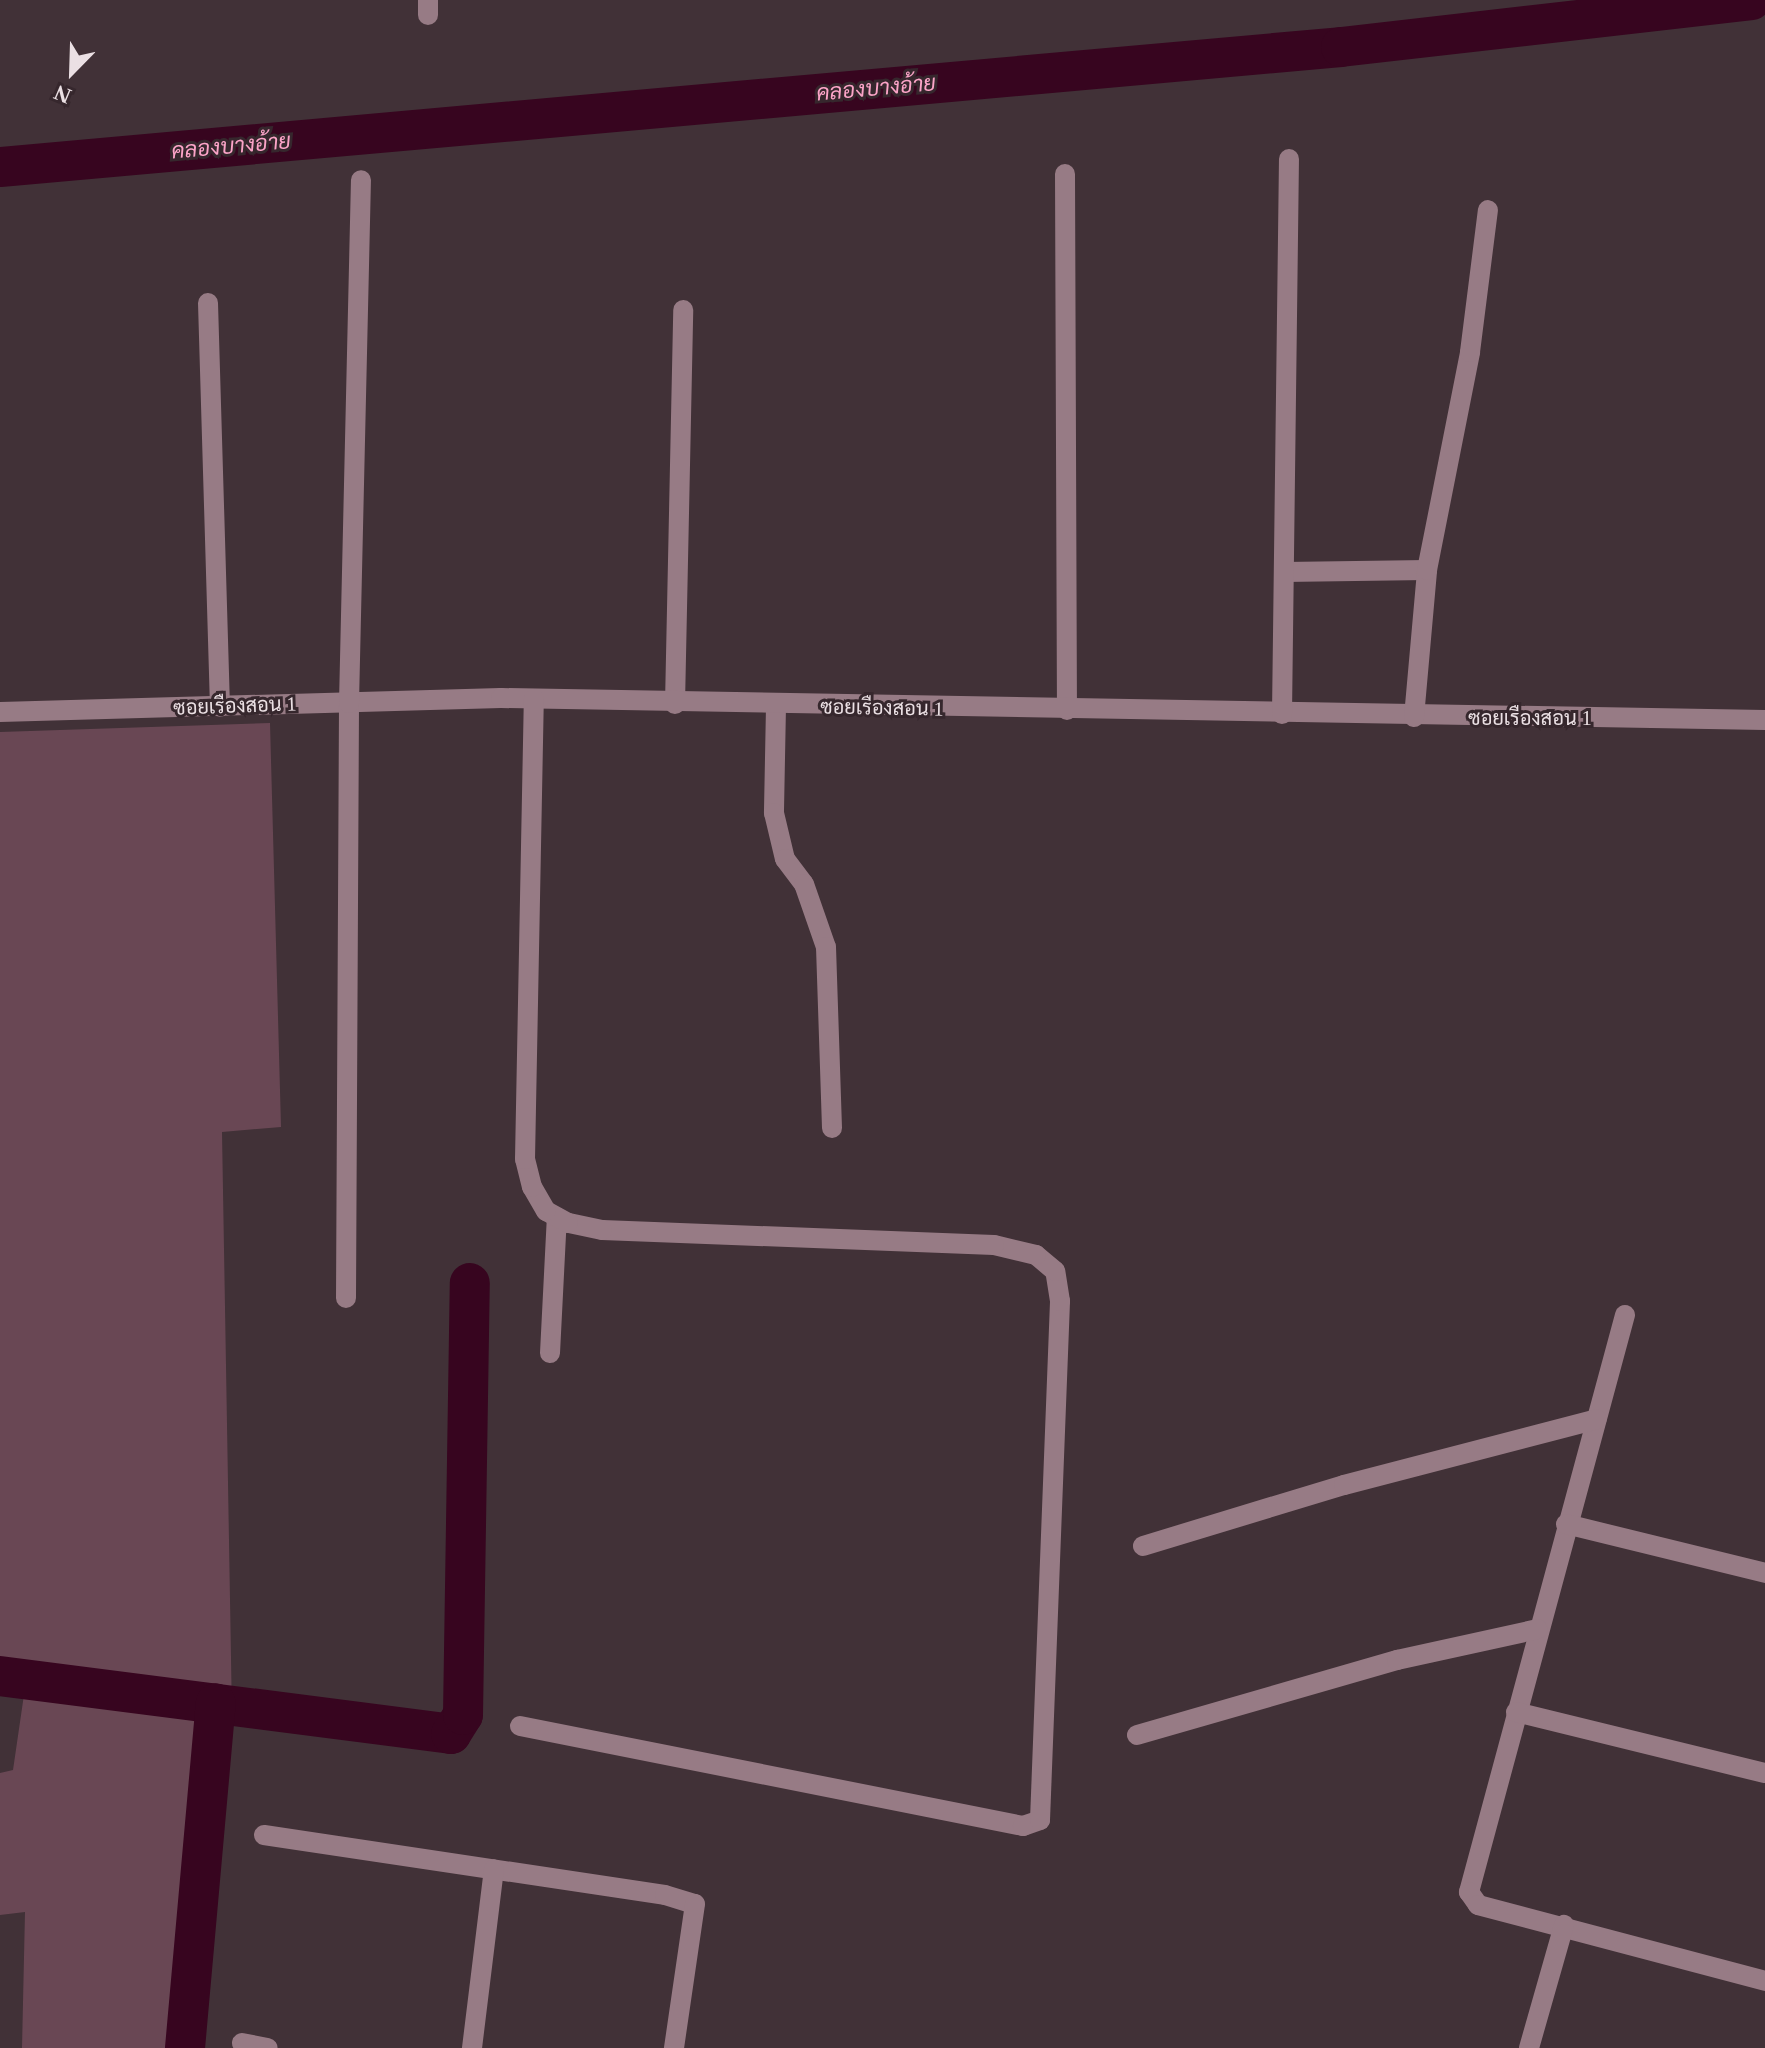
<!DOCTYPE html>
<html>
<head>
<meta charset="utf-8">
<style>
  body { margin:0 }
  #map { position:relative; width:1765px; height:2048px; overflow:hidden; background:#413137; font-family:"Times New Roman",Sarabun,serif }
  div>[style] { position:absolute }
  .green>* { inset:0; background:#694754 }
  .canal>* { height:40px; margin:-20px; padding:0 20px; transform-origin:20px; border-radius:20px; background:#37051f }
  .minor>* { height:20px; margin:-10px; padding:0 10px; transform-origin:10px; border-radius:10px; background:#977b85 }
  span { translate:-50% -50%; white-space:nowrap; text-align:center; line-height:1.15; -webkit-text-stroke:6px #36272d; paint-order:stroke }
  .street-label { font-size:20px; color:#ebe0e4 }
  .water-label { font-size:22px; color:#fca4c8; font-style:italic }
  .north { position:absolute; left:32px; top:32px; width:80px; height:80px; -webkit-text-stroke:6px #36272d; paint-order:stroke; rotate:203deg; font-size:22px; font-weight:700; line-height:32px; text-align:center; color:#ebe0e4 }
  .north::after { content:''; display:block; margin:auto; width:28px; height:36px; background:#ebe0e4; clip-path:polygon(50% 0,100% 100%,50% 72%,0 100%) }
</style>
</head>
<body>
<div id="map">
  <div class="green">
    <div style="clip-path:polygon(270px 723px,281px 1127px,222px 1132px,232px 1716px,200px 2048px,22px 2048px,25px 1912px,0 1915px,0 1773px,13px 1770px,27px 1674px,0 1672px,0 732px)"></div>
  </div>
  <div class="canal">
    <div style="left:0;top:167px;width:1346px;rotate:-5.11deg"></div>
    <div style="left:1341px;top:47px;width:413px;rotate:-6.5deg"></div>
    <div style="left:0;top:1676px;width:455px;rotate:7.3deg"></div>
    <div style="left:451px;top:1734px;width:22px;rotate:-58deg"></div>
    <div style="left:463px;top:1715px;width:432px;rotate:-89.1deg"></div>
    <div style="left:185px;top:2048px;width:346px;rotate:-84.9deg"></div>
  </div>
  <div class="minor">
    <div style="left:428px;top:15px;width:15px;rotate:-90deg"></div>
    <div style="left:1065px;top:174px;width:536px;rotate:89.79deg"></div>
    <div style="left:208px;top:303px;width:404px;rotate:88.3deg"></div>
    <div style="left:1284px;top:572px;width:143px;rotate:-0.8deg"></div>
    <div style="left:675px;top:704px;width:394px;rotate:-88.8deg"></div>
    <div style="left:776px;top:706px;width:107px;rotate:91.1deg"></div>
    <div style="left:774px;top:813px;width:47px;rotate:76.6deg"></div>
    <div style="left:785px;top:859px;width:31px;rotate:53deg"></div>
    <div style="left:804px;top:884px;width:67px;rotate:70.8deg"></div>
    <div style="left:826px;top:947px;width:181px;rotate:88.1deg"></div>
    <div style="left:0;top:712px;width:501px;rotate:-1.6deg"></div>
    <div style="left:501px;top:698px;width:1264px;rotate:1deg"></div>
    <div style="left:1282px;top:714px;width:555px;rotate:-89.28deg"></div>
    <div style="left:1414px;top:717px;width:148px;rotate:-84.9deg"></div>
    <div style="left:1427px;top:570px;width:222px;rotate:-78.8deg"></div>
    <div style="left:1470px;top:352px;width:143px;rotate:-82.8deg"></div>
    <div style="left:346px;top:1298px;width:595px;rotate:-89.71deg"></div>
    <div style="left:349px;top:703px;width:523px;rotate:-88.69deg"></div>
    <div style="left:1625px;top:1315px;width:598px;rotate:105.13deg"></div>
    <div style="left:1469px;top:1892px;width:16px;rotate:55deg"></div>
    <div style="left:1478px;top:1905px;width:297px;rotate:14.8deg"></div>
    <div style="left:550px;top:1353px;width:136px;rotate:-87.1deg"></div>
    <div style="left:1566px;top:1524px;width:205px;rotate:13.8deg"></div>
    <div style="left:1143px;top:1546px;width:210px;rotate:-16.9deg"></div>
    <div style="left:1344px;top:1485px;width:261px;rotate:-14.6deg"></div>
    <div style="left:1516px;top:1712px;width:256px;rotate:13.8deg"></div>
    <div style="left:520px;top:1726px;width:513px;rotate:11.24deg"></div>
    <div style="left:1023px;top:1826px;width:18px;rotate:-19deg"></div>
    <div style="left:1040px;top:1820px;width:519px;rotate:-87.79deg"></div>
    <div style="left:1060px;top:1301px;width:30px;rotate:-99deg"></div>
    <div style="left:1055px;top:1271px;width:25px;rotate:-140deg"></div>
    <div style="left:1036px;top:1255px;width:43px;rotate:-166.6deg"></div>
    <div style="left:994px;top:1245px;width:392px;rotate:-177.8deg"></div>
    <div style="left:602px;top:1230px;width:35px;rotate:-168deg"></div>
    <div style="left:568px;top:1223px;width:25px;rotate:-151deg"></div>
    <div style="left:546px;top:1211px;width:28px;rotate:-120deg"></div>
    <div style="left:532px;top:1187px;width:29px;rotate:-104deg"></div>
    <div style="left:525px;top:1159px;width:460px;rotate:-88.9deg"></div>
    <div style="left:1137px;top:1735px;width:271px;rotate:-16.1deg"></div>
    <div style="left:1397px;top:1660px;width:144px;rotate:-12.4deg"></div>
    <div style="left:264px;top:1835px;width:405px;rotate:8.5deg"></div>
    <div style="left:665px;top:1895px;width:31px;rotate:17deg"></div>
    <div style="left:695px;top:1904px;width:146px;rotate:98.3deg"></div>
    <div style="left:242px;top:2043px;width:26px;rotate:11deg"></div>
    <div style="left:472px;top:2048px;width:180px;rotate:-83deg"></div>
    <div style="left:1529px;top:2048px;width:128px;rotate:-74.1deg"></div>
  </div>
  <div class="street-label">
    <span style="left:235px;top:706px;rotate:-2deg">ซอยเรืองสอน 1</span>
    <span style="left:882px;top:708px;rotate:1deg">ซอยเรืองสอน 1</span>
    <span style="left:1530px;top:718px">ซอยเรืองสอน 1</span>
  </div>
  <div class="water-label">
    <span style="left:876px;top:88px;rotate:-5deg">คลองบางอ้าย</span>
    <span style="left:231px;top:146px;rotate:-5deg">คลองบางอ้าย</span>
  </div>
  <div class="north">N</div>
</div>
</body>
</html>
